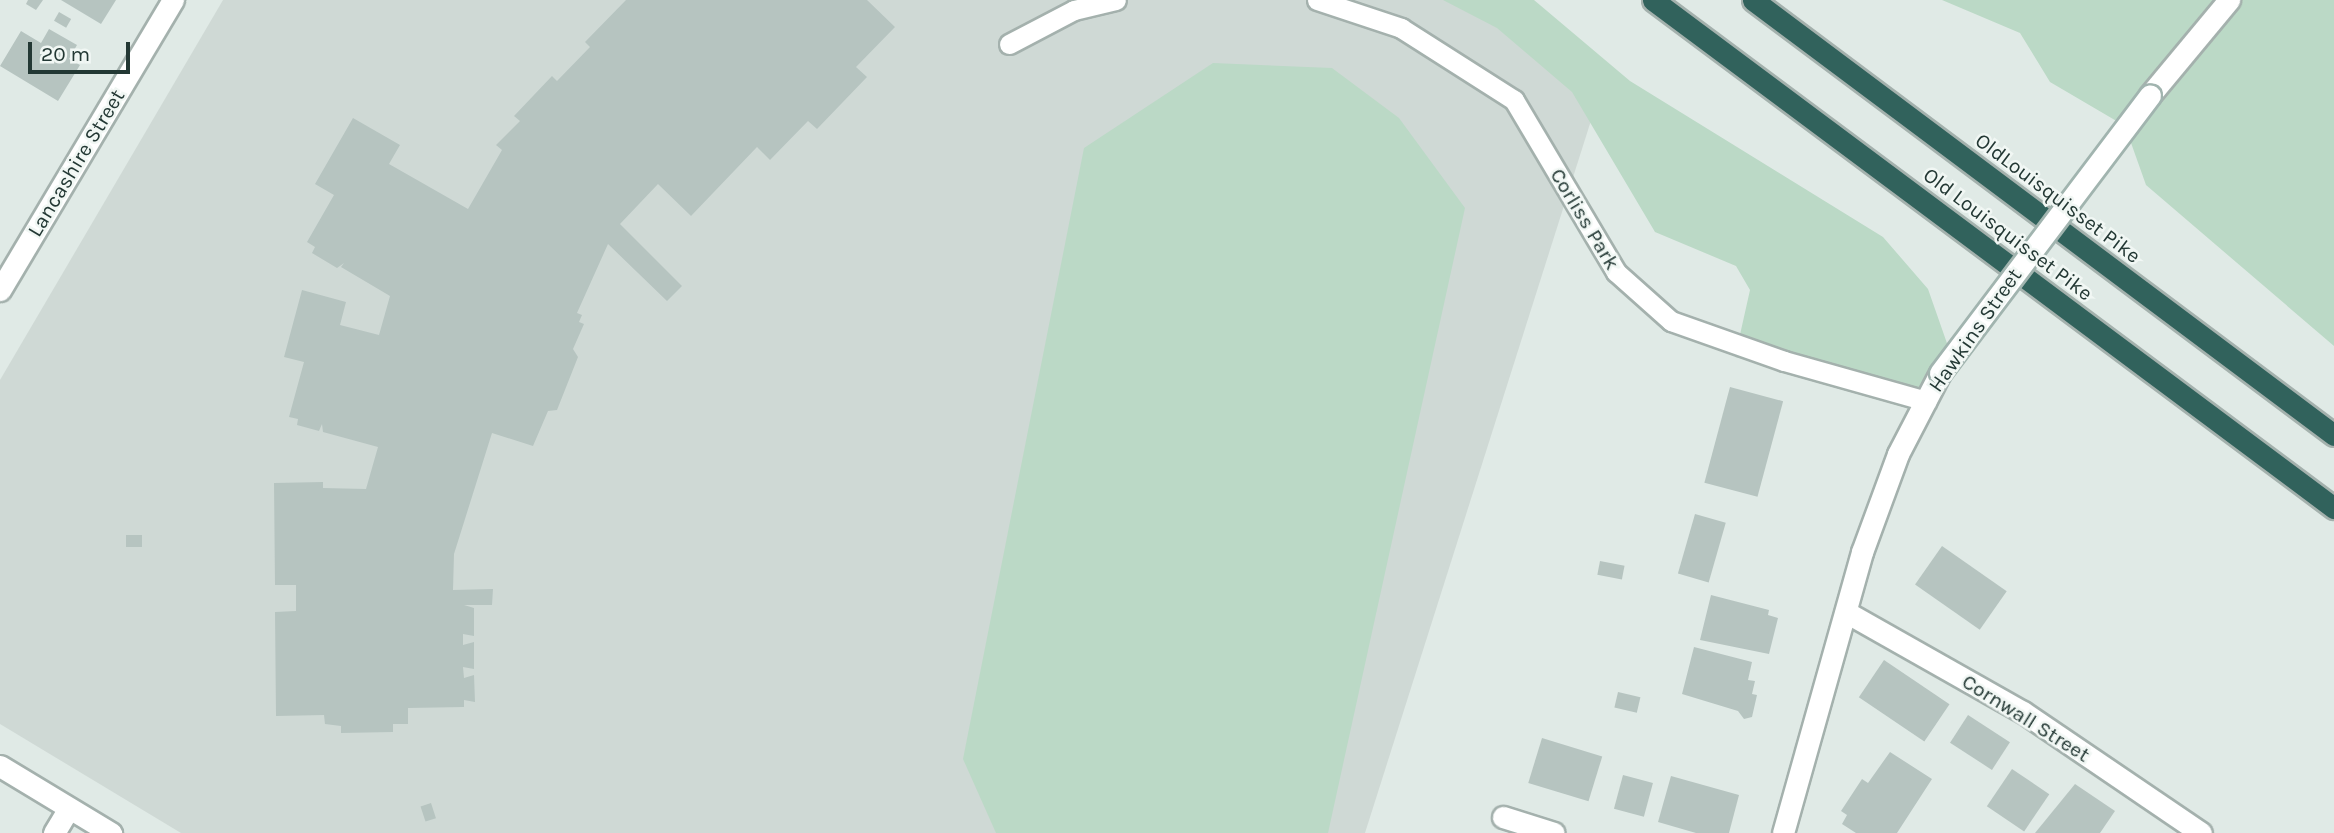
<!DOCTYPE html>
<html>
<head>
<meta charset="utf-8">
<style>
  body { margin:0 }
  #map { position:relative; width:2334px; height:833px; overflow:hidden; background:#e0eae6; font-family:Karla,sans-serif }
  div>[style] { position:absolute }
  .built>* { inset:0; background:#cfd9d5 }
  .green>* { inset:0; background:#bbd9c6 }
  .building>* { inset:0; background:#b6c4c0; transform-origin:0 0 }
  .roads { filter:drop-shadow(2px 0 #a4b1ad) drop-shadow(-2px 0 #a4b1ad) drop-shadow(0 2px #a4b1ad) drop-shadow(0 -2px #a4b1ad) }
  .lane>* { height:19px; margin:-9.5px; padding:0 9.5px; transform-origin:9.5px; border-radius:9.5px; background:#fff }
  .street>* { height:21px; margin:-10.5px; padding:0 10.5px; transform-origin:10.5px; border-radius:10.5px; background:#fff }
  .secondary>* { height:21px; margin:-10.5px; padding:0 10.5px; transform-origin:10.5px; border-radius:10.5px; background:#fff }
  .highway>* { height:21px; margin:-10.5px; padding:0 10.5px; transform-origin:10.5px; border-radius:10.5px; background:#31625c }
  .bridges { filter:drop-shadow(2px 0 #a1b4af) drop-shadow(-2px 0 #a1b4af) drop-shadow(0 2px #a1b4af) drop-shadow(0 -2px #a1b4af) }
  .secondary-bridge>* { height:21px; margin:-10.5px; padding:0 10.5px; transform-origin:10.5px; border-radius:10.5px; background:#fff }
  span { translate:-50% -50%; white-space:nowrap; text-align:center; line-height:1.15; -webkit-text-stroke:5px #f1f7f4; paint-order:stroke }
  .street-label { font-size:21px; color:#233834 }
  .scale { position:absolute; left:28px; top:42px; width:102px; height:32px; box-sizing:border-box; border:4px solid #233834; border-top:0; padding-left:9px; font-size:21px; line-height:24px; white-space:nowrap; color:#233834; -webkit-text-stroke:5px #f1f7f4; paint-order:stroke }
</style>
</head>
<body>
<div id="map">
  <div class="built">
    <div style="clip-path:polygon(223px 0,1513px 0,1608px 67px,1365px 833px,181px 833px,0 724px,0 380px)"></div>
  </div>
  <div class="green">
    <div style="clip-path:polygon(1443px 0,1534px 0,1630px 81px,1883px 237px,1928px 289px,1949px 349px,1918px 395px,1735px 357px,1750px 290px,1736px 266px,1655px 232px,1572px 92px,1497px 28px)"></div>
    <div style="clip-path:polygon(1942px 0,2334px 0,2334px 346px,2146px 185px,2125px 126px,2050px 82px,2020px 33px)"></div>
    <div style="clip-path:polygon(1213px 63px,1332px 68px,1399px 118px,1465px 208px,1328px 833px,996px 833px,963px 759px,1084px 148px)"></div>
  </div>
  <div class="building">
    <div style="clip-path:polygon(28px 0,43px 0,36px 10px,26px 4px)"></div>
    <div style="clip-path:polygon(61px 0,116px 0,101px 24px)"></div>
    <div style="clip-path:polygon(626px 0,867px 0,895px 27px,856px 67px,867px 77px,817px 129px,808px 121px,770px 160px,757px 147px,691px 216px,658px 184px,620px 224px,682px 286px,667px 301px,608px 244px,577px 313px,582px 315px,579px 322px,584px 324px,573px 349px,578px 357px,557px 410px,548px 411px,533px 446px,492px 433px,454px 554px,453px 590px,493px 589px,492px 605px,464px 605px,474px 608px,474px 636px,463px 634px,463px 645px,474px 642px,474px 669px,463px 667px,464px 678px,474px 675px,475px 702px,464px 700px,464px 707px,408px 708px,408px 724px,393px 724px,393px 732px,341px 733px,341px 726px,325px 724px,324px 715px,276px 716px,275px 612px,296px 611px,296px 585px,275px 585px,274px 483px,323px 482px,323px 488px,366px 489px,378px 447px,323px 432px,322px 424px,319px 431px,297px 425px,298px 419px,289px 417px,304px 362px,284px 357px,302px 290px,346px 302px,340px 325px,379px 335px,390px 296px,341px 267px,344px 263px,337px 268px,312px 253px,315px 247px,307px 242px,334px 195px,315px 184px,353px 118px,400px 145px,389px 164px,468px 209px,502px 150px,496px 145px,520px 121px,514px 116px,552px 76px,557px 81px,590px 47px,585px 42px)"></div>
    <div style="left:59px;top:12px;width:14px;height:10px;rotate:30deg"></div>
    <div style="clip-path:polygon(49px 29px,77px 45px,69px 59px,80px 65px,58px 101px,0 66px,21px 31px,41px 43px)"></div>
    <div style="left:1730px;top:387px;width:55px;height:99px;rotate:15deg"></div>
    <div style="left:1695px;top:514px;width:32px;height:62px;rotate:16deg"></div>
    <div style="left:126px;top:535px;width:16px;height:12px"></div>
    <div style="left:1942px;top:546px;width:79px;height:47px;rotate:35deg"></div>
    <div style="left:1600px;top:561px;width:25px;height:14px;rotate:11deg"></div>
    <div style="clip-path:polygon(1711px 595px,1769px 610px,1768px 615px,1778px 618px,1769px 654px,1700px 640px)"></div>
    <div style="clip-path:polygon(1694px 647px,1752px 662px,1748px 680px,1755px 681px,1752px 694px,1757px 695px,1752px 717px,1744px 719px,1738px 711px,1682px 694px)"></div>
    <div style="left:1884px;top:660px;width:79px;height:45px;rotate:34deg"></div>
    <div style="left:1618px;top:692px;width:23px;height:16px;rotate:13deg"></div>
    <div style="left:1968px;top:715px;width:50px;height:33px;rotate:33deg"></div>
    <div style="left:1542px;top:738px;width:63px;height:47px;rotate:17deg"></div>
    <div style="clip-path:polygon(1890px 752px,1932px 779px,1897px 833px,1856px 833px,1842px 824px,1847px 815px,1841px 811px,1862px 779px,1868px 783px)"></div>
    <div style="left:2012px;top:769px;width:45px;height:45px;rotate:34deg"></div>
    <div style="left:1623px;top:775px;width:31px;height:35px;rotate:15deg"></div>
    <div style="clip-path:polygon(1671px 776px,1739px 795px,1729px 833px,1696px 833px,1658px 822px)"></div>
    <div style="clip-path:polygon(2075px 784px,2115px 811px,2100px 833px,2035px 833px)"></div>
    <div style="left:431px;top:803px;width:16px;height:11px;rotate:72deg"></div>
  </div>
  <div class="roads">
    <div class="lane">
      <div style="left:1317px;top:0;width:89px;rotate:18.4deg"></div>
      <div style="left:1401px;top:28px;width:134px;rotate:32.5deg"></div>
      <div style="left:1514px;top:100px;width:200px;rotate:59.3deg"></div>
      <div style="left:1616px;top:272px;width:74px;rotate:41.7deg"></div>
      <div style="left:1671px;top:321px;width:120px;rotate:19.5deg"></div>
      <div style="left:1784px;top:361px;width:148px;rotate:15.7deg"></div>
      <div style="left:1009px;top:44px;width:73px;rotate:-27.6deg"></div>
      <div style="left:1074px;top:10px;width:43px;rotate:-13.4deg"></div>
    </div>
    <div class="street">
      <div style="left:0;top:290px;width:338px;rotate:-59.2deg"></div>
      <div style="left:1846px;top:612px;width:203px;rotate:29.5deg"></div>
      <div style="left:2023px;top:712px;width:215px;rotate:34.2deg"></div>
      <div style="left:0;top:766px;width:130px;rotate:31.1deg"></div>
      <div style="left:1503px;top:817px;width:53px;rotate:17.4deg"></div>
      <div style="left:54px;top:833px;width:29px;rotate:-59deg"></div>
    </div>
    <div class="secondary">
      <div style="left:2150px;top:95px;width:124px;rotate:-50.3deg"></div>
      <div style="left:1783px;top:833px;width:292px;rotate:-74.3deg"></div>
      <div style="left:1862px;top:552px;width:104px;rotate:-69.8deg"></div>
      <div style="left:1898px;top:454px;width:91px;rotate:-62.6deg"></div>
    </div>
    <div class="highway">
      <div style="left:1653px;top:0;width:850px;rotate:36.72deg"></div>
      <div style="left:1753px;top:0;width:726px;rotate:36.82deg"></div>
    </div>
  </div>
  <div class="bridges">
    <div class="secondary-bridge">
      <div style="left:1940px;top:373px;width:348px;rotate:-52.9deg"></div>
    </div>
  </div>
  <div class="street-label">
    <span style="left:76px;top:163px;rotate:-59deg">Lancashire Street</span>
    <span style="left:2058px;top:198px;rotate:37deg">OldLouisquisset Pike</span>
    <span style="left:1585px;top:219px;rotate:59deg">Corliss Park</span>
    <span style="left:2008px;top:234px;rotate:37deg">Old Louisquisset Pike</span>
    <span style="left:1975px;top:330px;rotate:-55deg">Hawkins Street</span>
    <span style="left:2026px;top:718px;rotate:32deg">Cornwall Street</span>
  </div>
  <div class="scale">20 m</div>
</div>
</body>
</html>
